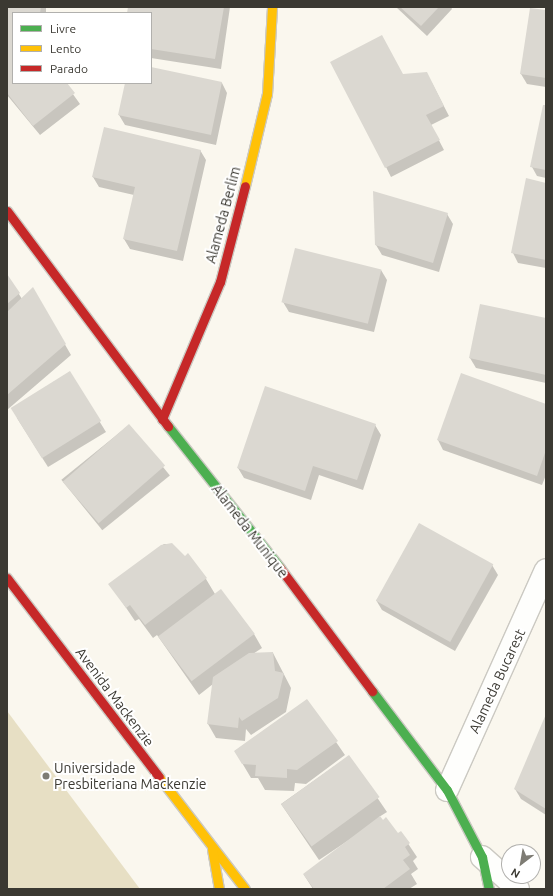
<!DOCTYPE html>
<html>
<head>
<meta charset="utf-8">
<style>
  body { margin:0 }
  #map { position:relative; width:553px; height:896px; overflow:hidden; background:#faf7ee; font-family:Ubuntu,sans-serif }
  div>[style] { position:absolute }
  .green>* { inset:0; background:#e7dfc4 }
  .shadow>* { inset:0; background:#0003; transform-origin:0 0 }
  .building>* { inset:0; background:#dbd8d1; transform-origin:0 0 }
  .roads { filter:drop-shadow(1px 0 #cbc9c2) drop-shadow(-1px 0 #cbc9c2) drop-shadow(0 1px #cbc9c2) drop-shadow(0 -1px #cbc9c2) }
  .street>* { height:22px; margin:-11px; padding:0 11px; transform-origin:11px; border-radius:11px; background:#fefefc }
  .fast>* { height:9px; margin:-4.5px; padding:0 4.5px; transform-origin:4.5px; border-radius:4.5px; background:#4caf50 }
  .slow>* { height:9px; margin:-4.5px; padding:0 4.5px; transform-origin:4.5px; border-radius:4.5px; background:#ffc107 }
  .jam>* { height:9px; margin:-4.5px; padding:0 4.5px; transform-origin:4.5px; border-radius:4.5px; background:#c62828 }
  .dots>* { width:11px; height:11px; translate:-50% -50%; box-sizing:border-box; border:2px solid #fff; border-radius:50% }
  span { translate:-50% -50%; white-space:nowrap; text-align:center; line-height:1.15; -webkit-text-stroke:4px #fff; paint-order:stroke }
  .street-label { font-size:14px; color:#3b3932 }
  .poi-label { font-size:14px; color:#3b3932 }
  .left { translate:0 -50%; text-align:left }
  .frame { position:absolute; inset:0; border:8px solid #3b3932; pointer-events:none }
  .legend { position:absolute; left:12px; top:12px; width:140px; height:72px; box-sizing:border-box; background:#fff; border:1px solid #b1b0ad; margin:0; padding:5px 7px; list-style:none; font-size:12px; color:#3b3932 }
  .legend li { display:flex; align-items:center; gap:8px; height:20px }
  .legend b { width:20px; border:1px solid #b1b0ad }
  .north { position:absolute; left:501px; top:844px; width:40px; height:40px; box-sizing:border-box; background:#fff; border:1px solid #b1b0ad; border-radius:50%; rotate:211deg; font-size:11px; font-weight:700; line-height:16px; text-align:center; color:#3b3932 }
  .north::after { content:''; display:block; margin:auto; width:14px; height:18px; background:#7e7c74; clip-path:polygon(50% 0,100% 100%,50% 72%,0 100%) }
</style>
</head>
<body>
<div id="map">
  <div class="green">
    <div style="clip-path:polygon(7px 711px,140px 889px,7px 889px)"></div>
  </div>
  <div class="shadow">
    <div style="clip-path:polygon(7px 7px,46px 7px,46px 13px,13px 13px,13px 83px,65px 83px,80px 104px,40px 135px,7px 95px)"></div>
    <div style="clip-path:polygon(129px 7px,230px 7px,221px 69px,151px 58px,151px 13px,128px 13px)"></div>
    <div style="clip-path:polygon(396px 7px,451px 7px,452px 9px,427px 36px)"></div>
    <div style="clip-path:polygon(546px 11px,546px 87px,527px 84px,521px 74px)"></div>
    <div style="clip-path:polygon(151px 68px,222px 83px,227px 93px,216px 145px,125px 125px,119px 115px,126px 83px,151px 83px)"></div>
    <div style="clip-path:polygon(403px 75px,432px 83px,449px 116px,431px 125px,444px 150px,391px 177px,386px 167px)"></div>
    <div style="clip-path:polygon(546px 106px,546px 178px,537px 176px,532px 167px)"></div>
    <div style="clip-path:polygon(200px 150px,206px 160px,183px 261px,130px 249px,124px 239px,134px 195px,99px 187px,93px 177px)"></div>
    <div style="clip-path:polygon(546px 184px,546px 268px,518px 263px,513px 253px)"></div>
    <div style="clip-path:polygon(447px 214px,453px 224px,439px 272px,382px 255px,376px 245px)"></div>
    <div style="clip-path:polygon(381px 270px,387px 280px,374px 332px,289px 312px,283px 302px)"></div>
    <div style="clip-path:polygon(7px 275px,22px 299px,33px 289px,71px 355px,7px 410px)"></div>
    <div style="clip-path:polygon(546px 319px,546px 383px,476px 368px,470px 358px)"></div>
    <div style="clip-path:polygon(69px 372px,106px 432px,48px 467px,17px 418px)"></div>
    <div style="clip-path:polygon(546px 405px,546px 475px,542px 485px,443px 450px,438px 440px)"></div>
    <div style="left:129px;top:425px;width:65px;height:87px;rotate:51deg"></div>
    <div style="clip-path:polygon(375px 425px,381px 435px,363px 490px,319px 475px,311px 500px,244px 478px,238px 468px)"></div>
    <div style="clip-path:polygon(164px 544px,171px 544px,206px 579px,215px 594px,254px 634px,262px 648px,253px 654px,273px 653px,291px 688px,286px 712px,251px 735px,246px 729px,245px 741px,216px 738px,208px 724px,213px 684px,199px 695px,157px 635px,153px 638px,139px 619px,135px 621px,110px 584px)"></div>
    <div style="clip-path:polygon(492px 565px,498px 575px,455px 651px,382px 610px,376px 600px)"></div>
    <div style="clip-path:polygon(307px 700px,345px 755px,306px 784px,295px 783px,294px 791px,265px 790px,258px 778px,251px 778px,235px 751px)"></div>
    <div style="clip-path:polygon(546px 716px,546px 815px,521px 799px,515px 789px)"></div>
    <div style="clip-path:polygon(349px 756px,387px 812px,379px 817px,398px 835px,401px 833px,417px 857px,413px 861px,418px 869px,411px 874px,417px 884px,409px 889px,313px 889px,304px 875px,358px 834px,319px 860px,281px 804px)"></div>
  </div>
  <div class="building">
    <div style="clip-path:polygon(7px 7px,41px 7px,40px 13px,13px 13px,13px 83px,67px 83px,75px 93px,33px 126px,7px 93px)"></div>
    <div style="clip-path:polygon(128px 7px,224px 7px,215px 59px,151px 49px,151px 13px,127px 13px)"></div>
    <div style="clip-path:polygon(400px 7px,439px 7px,421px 26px)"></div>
    <div style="clip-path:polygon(530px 8px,546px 10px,546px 78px,520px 74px)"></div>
    <div style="clip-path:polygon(382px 35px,403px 74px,427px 72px,444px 106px,426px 115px,440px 140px,385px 168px,330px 62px)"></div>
    <div style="clip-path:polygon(151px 67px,222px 82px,211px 135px,118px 115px,125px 83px,151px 83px)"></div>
    <div style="clip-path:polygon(543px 105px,546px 105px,546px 170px,530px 167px)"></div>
    <div style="clip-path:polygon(104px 127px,201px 150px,177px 251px,123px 239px,135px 187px,92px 177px)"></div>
    <div style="clip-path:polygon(526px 178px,546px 183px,546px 260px,511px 253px)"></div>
    <div style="clip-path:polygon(373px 191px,448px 213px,433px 263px,375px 245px)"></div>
    <div style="left:295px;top:248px;width:89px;height:56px;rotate:14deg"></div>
    <div style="clip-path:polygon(7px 274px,20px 293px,7px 304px)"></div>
    <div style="clip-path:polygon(33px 287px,66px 344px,7px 395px,7px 312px)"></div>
    <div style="clip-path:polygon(480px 304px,546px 318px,546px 375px,469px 358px)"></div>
    <div style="left:70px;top:371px;width:59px;height:70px;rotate:58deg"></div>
    <div style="clip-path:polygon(461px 373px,546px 404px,546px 450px,537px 476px,437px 440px)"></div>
    <div style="clip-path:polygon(265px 386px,376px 424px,357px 480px,313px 466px,305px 491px,237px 468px)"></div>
    <div style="left:129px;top:424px;width:55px;height:88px;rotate:49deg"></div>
    <div style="left:419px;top:523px;width:85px;height:89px;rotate:29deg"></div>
    <div style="clip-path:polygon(172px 543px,185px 556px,188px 553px,207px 578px,145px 625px,130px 605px,126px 608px,108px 584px,161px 545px)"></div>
    <div style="left:221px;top:589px;width:56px;height:79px;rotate:53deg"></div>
    <div style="clip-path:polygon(273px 652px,275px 671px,284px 673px,278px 698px,242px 721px,239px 717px,238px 728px,207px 724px,213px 677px,249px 653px)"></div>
    <div style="clip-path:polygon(307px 699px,338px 741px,297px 770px,287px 769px,287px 778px,255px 776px,256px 765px,242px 764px,234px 751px)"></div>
    <div style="clip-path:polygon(546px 714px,546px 809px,514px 789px)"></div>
    <div style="left:349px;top:755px;width:52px;height:84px;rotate:54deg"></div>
    <div style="clip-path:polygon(380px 816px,383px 820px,386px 817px,398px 833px,401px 831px,410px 843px,405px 847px,410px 855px,403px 860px,410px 869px,383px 889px,314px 889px,303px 874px)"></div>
  </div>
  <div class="roads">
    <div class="street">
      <div style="left:447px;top:790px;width:241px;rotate:-65.8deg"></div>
      <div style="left:482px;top:857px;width:48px;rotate:41.6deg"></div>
    </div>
    <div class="fast">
      <div style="left:168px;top:426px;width:181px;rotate:51.7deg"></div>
      <div style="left:372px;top:691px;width:124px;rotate:52.9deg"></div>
      <div style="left:447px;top:790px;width:76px;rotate:62.4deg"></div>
      <div style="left:482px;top:857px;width:33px;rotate:78deg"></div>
    </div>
    <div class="slow">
      <div style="left:245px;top:186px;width:95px;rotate:-76.6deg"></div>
      <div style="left:267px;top:94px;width:87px;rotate:-86.7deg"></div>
      <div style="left:159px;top:777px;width:141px;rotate:52.5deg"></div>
      <div style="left:212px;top:849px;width:41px;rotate:80.1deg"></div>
    </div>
    <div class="jam">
      <div style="left:7px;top:211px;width:269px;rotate:53.2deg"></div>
      <div style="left:162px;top:419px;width:149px;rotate:-67.1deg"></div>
      <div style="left:220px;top:282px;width:99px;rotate:-75.4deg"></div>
      <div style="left:280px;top:568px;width:154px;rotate:53.2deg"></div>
      <div style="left:7px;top:578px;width:250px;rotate:52.6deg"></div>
    </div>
  </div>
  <div class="dots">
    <div style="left:46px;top:776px;background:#7e7c74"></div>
  </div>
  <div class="street-label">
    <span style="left:223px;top:215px;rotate:-75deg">Alameda Berlim</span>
    <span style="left:250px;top:531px;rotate:52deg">Alameda Munique</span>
    <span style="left:497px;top:681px;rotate:-65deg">Alameda Bucarest</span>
    <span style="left:115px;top:697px;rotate:53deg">Avenida Mackenzie</span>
  </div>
  <div class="poi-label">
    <span class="left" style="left:54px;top:776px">Universidade<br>Presbiteriana Mackenzie</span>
  </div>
  <div class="frame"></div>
  <ul class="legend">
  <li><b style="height:5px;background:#4caf50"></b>Livre</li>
  <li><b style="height:5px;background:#ffc107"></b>Lento</li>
  <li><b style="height:5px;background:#c62828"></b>Parado</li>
  </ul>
  <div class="north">N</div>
</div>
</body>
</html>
